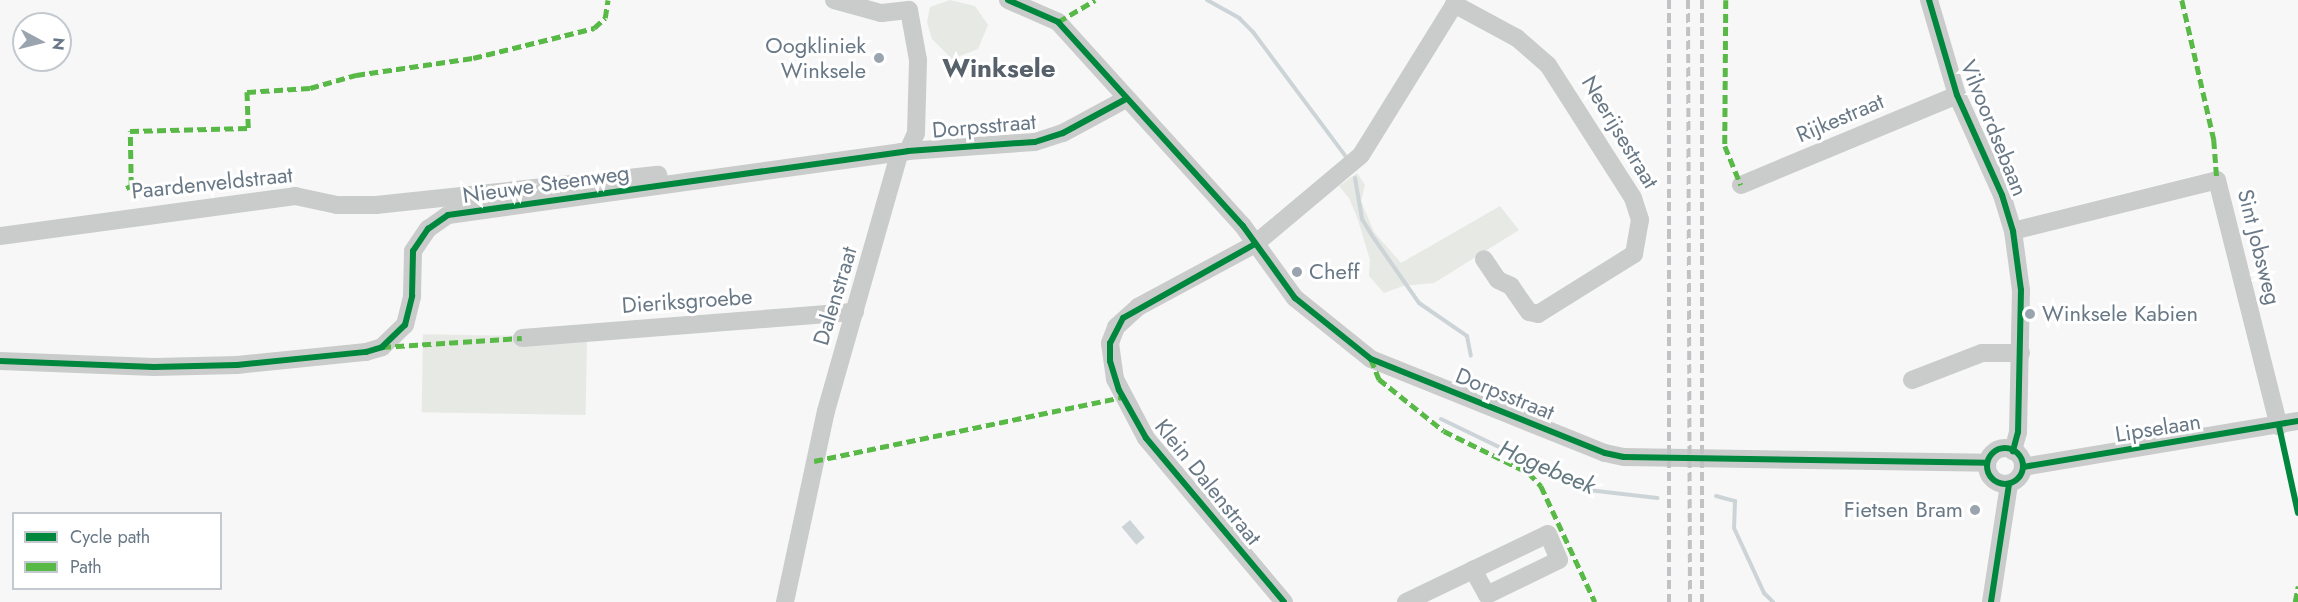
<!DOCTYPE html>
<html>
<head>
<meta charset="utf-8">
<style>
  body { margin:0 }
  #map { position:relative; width:2298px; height:602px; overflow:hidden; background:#f7f7f7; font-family:Jost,sans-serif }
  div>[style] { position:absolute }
  .green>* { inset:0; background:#e6e9e4; transform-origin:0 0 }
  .water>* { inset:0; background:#cdd4d8; transform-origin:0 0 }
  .stream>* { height:4px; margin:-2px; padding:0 2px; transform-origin:2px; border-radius:2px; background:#cdd4d8 }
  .minor>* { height:18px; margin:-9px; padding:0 9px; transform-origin:9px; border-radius:9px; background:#cacccc }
  .minor>.ring { margin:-9px; padding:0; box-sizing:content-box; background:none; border:18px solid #cacccc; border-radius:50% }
  .rail>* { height:4px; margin-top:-2px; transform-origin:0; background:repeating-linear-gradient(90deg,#c1c2c4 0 9px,transparent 0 13.5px) }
  .quiet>* { height:4.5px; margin-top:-2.25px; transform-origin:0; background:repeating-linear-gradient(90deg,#58b947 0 9px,transparent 0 13.5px) }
  .cycleway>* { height:6px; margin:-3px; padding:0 3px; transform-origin:3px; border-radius:3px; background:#00873e }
  .cycleway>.ring { margin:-3px; padding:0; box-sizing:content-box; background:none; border:6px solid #00873e; border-radius:50% }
  .dots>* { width:16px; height:16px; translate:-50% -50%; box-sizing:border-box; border:3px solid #fff; border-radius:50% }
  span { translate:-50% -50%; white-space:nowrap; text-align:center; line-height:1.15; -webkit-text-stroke:6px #fff; paint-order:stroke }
  .poi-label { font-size:22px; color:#687886 }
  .right { translate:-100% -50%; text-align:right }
  .left { translate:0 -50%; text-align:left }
  .street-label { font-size:22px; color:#687886 }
  .water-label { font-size:24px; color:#647981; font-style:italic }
  .quarter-label { font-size:26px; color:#56616b; font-weight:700 }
  .legend { position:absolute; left:12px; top:512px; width:210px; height:78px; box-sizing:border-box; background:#fff; border:2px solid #c3c9cf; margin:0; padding:8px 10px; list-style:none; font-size:18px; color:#687886 }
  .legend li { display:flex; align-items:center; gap:12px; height:30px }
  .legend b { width:30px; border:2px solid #c3c9cf }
  .north { position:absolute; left:12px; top:12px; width:60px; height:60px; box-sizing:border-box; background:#fff; border:2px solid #c3c9cf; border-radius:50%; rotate:97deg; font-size:16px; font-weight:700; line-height:24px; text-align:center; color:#687886 }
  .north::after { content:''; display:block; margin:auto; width:21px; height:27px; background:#9aa4ae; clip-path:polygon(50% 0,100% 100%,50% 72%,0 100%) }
</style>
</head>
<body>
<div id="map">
  <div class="green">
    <div style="clip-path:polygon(950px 0,975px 6px,988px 25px,978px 49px,952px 59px,932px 39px,927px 22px,930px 7px)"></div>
    <div style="clip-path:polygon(1357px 173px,1365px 185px,1361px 201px,1374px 232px,1401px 263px,1500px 206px,1519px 230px,1434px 283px,1403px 286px,1384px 293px,1369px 276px,1370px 260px,1358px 220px,1349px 198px,1339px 186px)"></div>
    <div style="left:587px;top:337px;width:78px;height:164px;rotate:91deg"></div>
  </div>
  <div class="water">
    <div style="left:1130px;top:520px;width:23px;height:11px;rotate:50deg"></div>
  </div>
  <div class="stream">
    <div style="left:1207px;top:0;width:37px;rotate:29deg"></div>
    <div style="left:1239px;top:18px;width:20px;rotate:45deg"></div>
    <div style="left:1253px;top:32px;width:157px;rotate:53.3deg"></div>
    <div style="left:1355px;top:178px;width:42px;rotate:80.3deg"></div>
    <div style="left:1362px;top:219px;width:17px;rotate:59deg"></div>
    <div style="left:1371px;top:234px;width:84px;rotate:55.2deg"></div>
    <div style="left:1419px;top:303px;width:58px;rotate:34.5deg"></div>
    <div style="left:1467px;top:336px;width:20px;rotate:79deg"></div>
    <div style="left:1441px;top:419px;width:163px;rotate:25.8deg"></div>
    <div style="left:1588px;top:490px;width:70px;rotate:6.5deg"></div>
    <div style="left:1716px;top:496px;width:20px;rotate:15deg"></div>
    <div style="left:1735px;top:501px;width:27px;rotate:92deg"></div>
    <div style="left:1734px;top:528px;width:72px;rotate:65.2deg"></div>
    <div style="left:1764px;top:593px;width:13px;rotate:45deg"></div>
  </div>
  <div class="minor">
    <div style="left:834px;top:0;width:49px;rotate:15.5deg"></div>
    <div style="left:881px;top:13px;width:28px;rotate:-6deg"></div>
    <div style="left:1008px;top:0;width:55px;rotate:23.7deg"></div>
    <div style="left:1058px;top:22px;width:275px;rotate:47.8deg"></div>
    <div style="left:1243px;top:226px;width:89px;rotate:54.2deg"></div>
    <div style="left:1295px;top:298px;width:97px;rotate:38.8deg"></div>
    <div style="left:1371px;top:359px;width:252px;rotate:21.9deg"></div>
    <div style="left:1605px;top:453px;width:19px;rotate:12deg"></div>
    <div style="left:1624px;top:457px;width:363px;rotate:0.9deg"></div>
    <div style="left:1929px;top:0;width:99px;rotate:73.6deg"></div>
    <div style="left:1957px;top:95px;width:110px;rotate:65.8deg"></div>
    <div style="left:2002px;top:195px;width:38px;rotate:73deg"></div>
    <div style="left:2013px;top:231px;width:60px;rotate:82.3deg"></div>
    <div style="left:2021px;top:290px;width:142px;rotate:91.2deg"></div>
    <div style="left:2018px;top:432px;width:20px;rotate:105deg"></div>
    <div style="left:1454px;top:4px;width:72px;rotate:28.4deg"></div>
    <div style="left:1517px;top:38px;width:41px;rotate:41.1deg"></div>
    <div style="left:1548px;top:65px;width:158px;rotate:57.4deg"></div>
    <div style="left:1633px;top:198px;width:23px;rotate:72deg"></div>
    <div style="left:1640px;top:220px;width:35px;rotate:100deg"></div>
    <div style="left:1634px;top:254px;width:113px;rotate:148deg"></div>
    <div style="left:1538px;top:314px;width:9px;rotate:-167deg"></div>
    <div style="left:1529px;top:312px;width:32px;rotate:-125deg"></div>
    <div style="left:1511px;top:286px;width:14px;rotate:-155deg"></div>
    <div style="left:1498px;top:280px;width:25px;rotate:-124deg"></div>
    <div style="left:908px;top:151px;width:20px;rotate:-66deg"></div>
    <div style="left:916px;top:133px;width:73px;rotate:-88.4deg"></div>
    <div style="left:918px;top:60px;width:51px;rotate:-100.2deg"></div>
    <div style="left:1741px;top:185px;width:234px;rotate:-22.6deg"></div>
    <div style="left:2013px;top:231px;width:210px;rotate:-14deg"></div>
    <div style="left:2217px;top:180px;width:254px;rotate:75.9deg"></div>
    <div style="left:0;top:236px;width:298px;rotate:-7.7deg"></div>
    <div style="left:295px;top:196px;width:43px;rotate:12.1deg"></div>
    <div style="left:337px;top:205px;width:39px"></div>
    <div style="left:376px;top:205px;width:284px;rotate:-6.1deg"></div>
    <div style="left:522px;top:338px;width:334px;rotate:-4.5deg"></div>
    <div style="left:0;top:361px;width:154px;rotate:2.2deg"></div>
    <div style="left:154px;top:367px;width:83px;rotate:-1.4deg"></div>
    <div style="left:237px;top:365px;width:130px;rotate:-5.8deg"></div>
    <div style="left:366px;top:352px;width:17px;rotate:-17deg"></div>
    <div style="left:382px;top:347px;width:32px;rotate:-44deg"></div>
    <div style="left:405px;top:325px;width:30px;rotate:-76deg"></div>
    <div style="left:412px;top:296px;width:45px;rotate:-88.7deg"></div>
    <div style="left:413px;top:251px;width:27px;rotate:-56deg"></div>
    <div style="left:428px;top:229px;width:24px;rotate:-35deg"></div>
    <div style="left:448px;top:215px;width:464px;rotate:-7.9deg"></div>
    <div style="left:908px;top:151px;width:127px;rotate:-4.1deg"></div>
    <div style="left:1035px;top:142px;width:29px;rotate:-18deg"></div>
    <div style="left:1063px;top:133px;width:72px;rotate:-28.4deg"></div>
    <div style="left:1912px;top:380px;width:75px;rotate:-21.1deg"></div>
    <div style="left:1982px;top:353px;width:39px"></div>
    <div class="ring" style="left:1987px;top:448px;width:18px;height:18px"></div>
    <div style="left:2023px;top:467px;width:279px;rotate:-9.5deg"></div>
    <div style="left:785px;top:602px;width:195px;rotate:-77.9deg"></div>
    <div style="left:826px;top:411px;width:269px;rotate:-74.1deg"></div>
    <div style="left:1284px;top:602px;width:214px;rotate:-130.1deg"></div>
    <div style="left:1146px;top:438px;width:67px;rotate:-117.7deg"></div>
    <div style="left:1115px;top:379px;width:36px;rotate:-98deg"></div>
    <div style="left:1110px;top:343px;width:17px;rotate:-69deg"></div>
    <div style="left:1116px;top:327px;width:30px;rotate:-42deg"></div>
    <div style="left:1138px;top:307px;width:133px;rotate:-28.3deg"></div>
    <div style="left:1255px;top:244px;width:138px;rotate:-40deg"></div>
    <div style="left:1361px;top:155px;width:182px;rotate:-58.2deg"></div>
    <div style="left:1406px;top:602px;width:157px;rotate:-25.6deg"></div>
    <div style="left:1548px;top:534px;width:28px;rotate:67deg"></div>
    <div style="left:1559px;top:560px;width:80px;rotate:154.1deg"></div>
    <div style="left:1487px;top:595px;width:29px;rotate:-119deg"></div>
    <div style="left:1991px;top:602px;width:119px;rotate:-81.3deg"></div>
  </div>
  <div class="rail">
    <div style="left:1669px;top:0;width:602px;rotate:90deg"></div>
    <div style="left:1688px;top:0;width:602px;rotate:89.81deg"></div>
    <div style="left:1702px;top:0;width:602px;rotate:90deg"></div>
  </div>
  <div class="quiet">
    <div style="left:1726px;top:0;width:146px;rotate:90.4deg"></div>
    <div style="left:1725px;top:146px;width:42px;rotate:67.7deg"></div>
    <div style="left:2182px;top:0;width:144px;rotate:77.1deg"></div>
    <div style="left:2214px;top:140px;width:40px;rotate:85.7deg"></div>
    <div style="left:1058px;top:22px;width:43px;rotate:-30.7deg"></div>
    <div style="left:126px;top:188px;width:5px;rotate:-22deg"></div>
    <div style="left:131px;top:186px;width:55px;rotate:-91deg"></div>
    <div style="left:130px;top:131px;width:118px;rotate:-1.5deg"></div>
    <div style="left:248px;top:128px;width:36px;rotate:-92deg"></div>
    <div style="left:247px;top:92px;width:63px;rotate:-3.6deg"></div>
    <div style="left:310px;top:88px;width:48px;rotate:-15.8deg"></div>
    <div style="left:356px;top:75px;width:118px;rotate:-8.3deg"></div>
    <div style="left:473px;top:58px;width:125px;rotate:-13.9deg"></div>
    <div style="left:594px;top:28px;width:15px;rotate:-42deg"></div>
    <div style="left:605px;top:18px;width:18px;rotate:-81deg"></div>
    <div style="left:382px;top:347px;width:140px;rotate:-3.7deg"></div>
    <div style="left:1371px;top:359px;width:22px;rotate:68deg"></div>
    <div style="left:1379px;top:379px;width:83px;rotate:38.7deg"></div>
    <div style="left:1444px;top:431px;width:95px;rotate:26.3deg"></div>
    <div style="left:1529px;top:473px;width:18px;rotate:47deg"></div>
    <div style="left:1541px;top:486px;width:128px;rotate:65deg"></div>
    <div style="left:814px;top:461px;width:316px;rotate:-11.7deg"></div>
    <div style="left:2295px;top:602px;width:16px;rotate:-79deg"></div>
  </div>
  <div class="cycleway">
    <div style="left:1008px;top:0;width:55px;rotate:23.7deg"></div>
    <div style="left:1058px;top:22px;width:275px;rotate:47.8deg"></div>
    <div style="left:1243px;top:226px;width:89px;rotate:54.2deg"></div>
    <div style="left:1295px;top:298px;width:97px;rotate:38.8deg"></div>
    <div style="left:1371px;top:359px;width:252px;rotate:21.9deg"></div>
    <div style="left:1605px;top:453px;width:19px;rotate:12deg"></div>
    <div style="left:1624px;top:457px;width:363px;rotate:0.9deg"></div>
    <div style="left:1929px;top:0;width:99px;rotate:73.6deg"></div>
    <div style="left:1957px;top:95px;width:110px;rotate:65.8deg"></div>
    <div style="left:2002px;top:195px;width:38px;rotate:73deg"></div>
    <div style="left:2013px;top:231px;width:60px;rotate:82.3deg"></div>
    <div style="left:2021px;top:290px;width:142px;rotate:91.2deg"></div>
    <div style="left:2018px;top:432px;width:20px;rotate:105deg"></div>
    <div style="left:1255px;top:244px;width:151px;rotate:150.7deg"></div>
    <div style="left:1123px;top:318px;width:28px;rotate:117deg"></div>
    <div style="left:1110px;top:343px;width:18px;rotate:90deg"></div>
    <div style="left:1110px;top:361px;width:30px;rotate:73deg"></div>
    <div style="left:1119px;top:390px;width:55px;rotate:60.6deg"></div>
    <div style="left:1146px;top:438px;width:214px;rotate:49.9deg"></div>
    <div style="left:0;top:361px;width:154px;rotate:2.2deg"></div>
    <div style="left:154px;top:367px;width:83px;rotate:-1.4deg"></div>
    <div style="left:237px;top:365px;width:130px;rotate:-5.8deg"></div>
    <div style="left:366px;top:352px;width:17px;rotate:-17deg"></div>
    <div style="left:382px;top:347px;width:32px;rotate:-44deg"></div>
    <div style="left:405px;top:325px;width:30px;rotate:-76deg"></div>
    <div style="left:412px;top:296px;width:45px;rotate:-88.7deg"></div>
    <div style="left:413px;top:251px;width:27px;rotate:-56deg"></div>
    <div style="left:428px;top:229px;width:24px;rotate:-35deg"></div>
    <div style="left:448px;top:215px;width:464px;rotate:-7.9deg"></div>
    <div style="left:908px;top:151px;width:127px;rotate:-4.1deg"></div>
    <div style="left:1035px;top:142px;width:29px;rotate:-18deg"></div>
    <div style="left:1063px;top:133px;width:72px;rotate:-28.4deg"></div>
    <div style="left:2279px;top:426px;width:89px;rotate:77.7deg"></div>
    <div class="ring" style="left:1987px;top:448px;width:30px;height:30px"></div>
    <div style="left:2023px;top:467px;width:279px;rotate:-9.5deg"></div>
    <div style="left:1991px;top:602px;width:119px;rotate:-81.3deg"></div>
  </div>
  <div class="dots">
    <div style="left:879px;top:58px;background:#9aa4ae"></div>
    <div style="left:1297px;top:272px;background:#9aa4ae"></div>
    <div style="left:2030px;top:314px;background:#9aa4ae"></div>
    <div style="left:1975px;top:510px;background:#9aa4ae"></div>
  </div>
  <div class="poi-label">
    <span class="right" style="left:866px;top:58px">Oogkliniek<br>Winksele</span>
    <span class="left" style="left:1309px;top:272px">Cheff</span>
    <span class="left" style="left:2042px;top:314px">Winksele Kabien</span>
    <span class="right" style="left:1963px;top:510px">Fietsen Bram</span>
  </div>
  <div class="street-label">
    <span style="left:1840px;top:118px;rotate:-23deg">Rijkestraat</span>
    <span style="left:984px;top:126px;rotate:-5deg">Dorpsstraat</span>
    <span style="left:1994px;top:128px;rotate:68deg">Vilvoordsebaan</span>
    <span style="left:1620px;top:132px;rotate:59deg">Neerijsestraat</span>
    <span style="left:212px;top:183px;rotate:-6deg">Paardenveldstraat</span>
    <span style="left:546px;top:184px;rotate:-8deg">Nieuwe Steenweg</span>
    <span style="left:2259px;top:247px;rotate:76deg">Sint Jobsweg</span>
    <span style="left:835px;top:296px;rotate:-73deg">Dalenstraat</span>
    <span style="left:687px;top:301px;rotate:-4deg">Dieriksgroebe</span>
    <span style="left:1505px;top:394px;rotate:22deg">Dorpsstraat</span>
    <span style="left:2158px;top:428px;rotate:-9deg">Lipselaan</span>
    <span style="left:1208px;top:482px;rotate:51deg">Klein Dalenstraat</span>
  </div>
  <div class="water-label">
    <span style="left:1547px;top:467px;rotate:23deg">Hogebeek</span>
  </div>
  <div class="quarter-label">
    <span style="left:999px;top:69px">Winksele</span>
  </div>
  <ul class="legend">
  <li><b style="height:8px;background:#00873e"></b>Cycle path</li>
  <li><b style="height:8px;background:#58b947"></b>Path</li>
  </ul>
  <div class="north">N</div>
</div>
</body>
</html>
